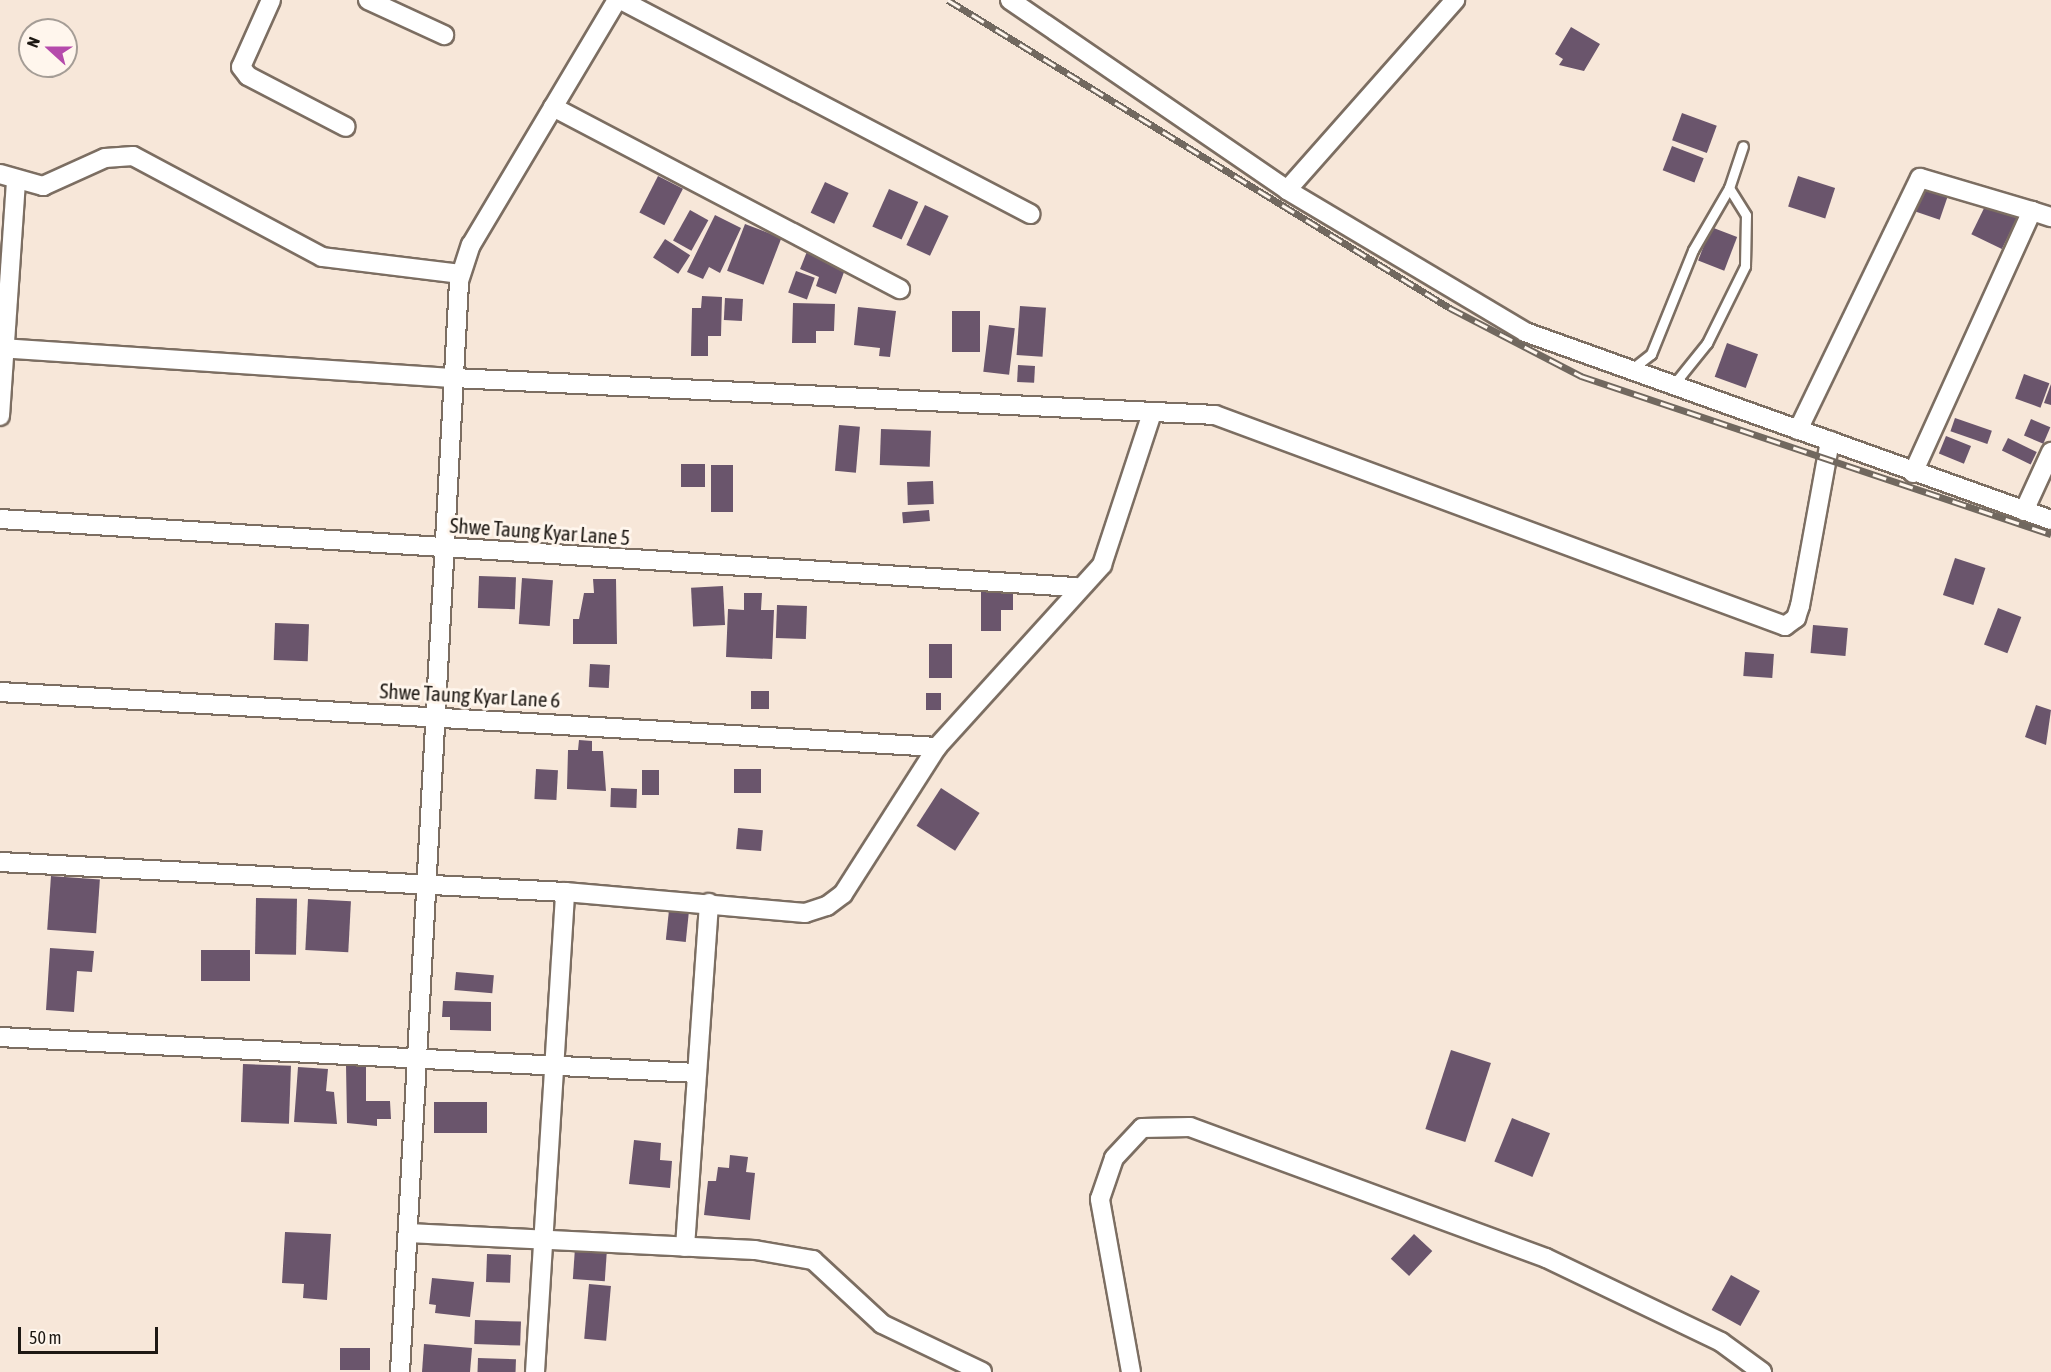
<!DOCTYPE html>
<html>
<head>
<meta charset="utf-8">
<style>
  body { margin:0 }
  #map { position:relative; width:2051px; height:1372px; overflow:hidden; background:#f7e7d9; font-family:"Asap Condensed",sans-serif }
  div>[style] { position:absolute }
  .building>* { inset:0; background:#6a556c; transform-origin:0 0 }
  .roads { filter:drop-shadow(2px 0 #7c6e62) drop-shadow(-2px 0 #7c6e62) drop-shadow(0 2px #7c6e62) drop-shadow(0 -2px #7c6e62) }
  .lane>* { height:9px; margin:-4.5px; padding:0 4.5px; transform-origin:4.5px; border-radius:4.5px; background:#fff }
  .street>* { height:18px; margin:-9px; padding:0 9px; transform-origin:9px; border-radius:9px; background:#fff }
  .rail>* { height:7px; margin-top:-3.5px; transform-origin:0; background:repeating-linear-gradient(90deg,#fff6ed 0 14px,#71685f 0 28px); box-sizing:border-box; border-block:2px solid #71685f }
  span { translate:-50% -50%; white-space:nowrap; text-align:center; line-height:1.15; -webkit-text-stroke:6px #fff6ed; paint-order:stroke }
  .street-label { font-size:21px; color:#1d1813 }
  .north { position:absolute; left:18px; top:18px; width:60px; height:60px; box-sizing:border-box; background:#fff6ed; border:2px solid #a59d96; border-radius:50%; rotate:291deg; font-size:16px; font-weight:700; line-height:24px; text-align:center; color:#1d1813 }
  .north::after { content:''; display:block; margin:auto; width:21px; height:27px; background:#b54aab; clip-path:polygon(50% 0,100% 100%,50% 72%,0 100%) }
  .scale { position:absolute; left:18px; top:1327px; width:140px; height:27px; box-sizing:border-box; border:3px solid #1d1813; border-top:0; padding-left:8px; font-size:18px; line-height:21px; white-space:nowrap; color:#1d1813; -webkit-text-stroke:4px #fff6ed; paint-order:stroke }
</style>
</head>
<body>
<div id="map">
  <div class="building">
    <div style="clip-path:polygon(1571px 27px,1600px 44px,1584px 71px,1559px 65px,1563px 59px,1555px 54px)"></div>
    <div style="left:1682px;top:113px;width:37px;height:29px;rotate:20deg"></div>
    <div style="left:1672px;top:146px;width:34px;height:26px;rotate:21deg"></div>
    <div style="left:658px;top:176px;width:28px;height:41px;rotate:27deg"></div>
    <div style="left:1798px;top:176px;width:39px;height:32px;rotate:18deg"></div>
    <div style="left:825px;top:182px;width:26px;height:34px;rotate:25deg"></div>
    <div style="left:1921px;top:188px;width:28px;height:24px;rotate:19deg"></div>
    <div style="left:889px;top:189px;width:32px;height:41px;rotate:24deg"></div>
    <div style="left:1988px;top:200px;width:34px;height:38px;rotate:26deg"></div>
    <div style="left:925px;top:205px;width:26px;height:44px;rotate:25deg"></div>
    <div style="left:690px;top:210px;width:21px;height:35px;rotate:29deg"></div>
    <div style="clip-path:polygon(715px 215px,741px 228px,720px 273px,709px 267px,703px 279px,687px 272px)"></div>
    <div style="left:745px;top:224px;width:39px;height:50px;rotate:21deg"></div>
    <div style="left:1711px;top:227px;width:28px;height:36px;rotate:21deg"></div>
    <div style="left:665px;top:239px;width:30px;height:22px;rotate:33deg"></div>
    <div style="clip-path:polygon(808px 249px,847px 264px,836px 294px,816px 286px,819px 277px,800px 269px)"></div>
    <div style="left:796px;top:271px;width:20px;height:23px;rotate:20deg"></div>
    <div style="clip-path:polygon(702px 296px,722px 297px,721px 336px,708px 336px,708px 356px,691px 356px,692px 308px,701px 308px)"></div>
    <div style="left:725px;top:298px;width:18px;height:22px;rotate:3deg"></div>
    <div style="clip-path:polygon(793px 303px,835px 304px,834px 331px,816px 331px,816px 343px,792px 343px)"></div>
    <div style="left:1020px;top:306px;width:26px;height:49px;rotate:4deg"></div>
    <div style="clip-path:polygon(858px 307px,896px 311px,890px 357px,879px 356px,880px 348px,854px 345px)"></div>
    <div style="left:952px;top:311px;width:28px;height:41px"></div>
    <div style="left:989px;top:325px;width:26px;height:47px;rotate:7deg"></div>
    <div style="left:1727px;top:343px;width:33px;height:36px;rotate:20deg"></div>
    <div style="left:1018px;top:365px;width:17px;height:17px;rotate:3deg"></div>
    <div style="left:2024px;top:374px;width:27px;height:26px;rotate:20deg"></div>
    <div style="clip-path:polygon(2051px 384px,2051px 405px,2044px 403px)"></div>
    <div style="left:1955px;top:418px;width:39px;height:14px;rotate:19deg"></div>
    <div style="left:2031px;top:419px;width:21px;height:18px;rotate:23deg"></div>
    <div style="left:839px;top:425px;width:21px;height:46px;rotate:5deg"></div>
    <div style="left:881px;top:429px;width:50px;height:36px;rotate:2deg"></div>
    <div style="left:1946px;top:436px;width:27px;height:19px;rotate:22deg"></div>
    <div style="left:2008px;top:438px;width:32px;height:14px;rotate:26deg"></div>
    <div style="left:681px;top:464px;width:24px;height:23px"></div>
    <div style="left:711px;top:465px;width:22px;height:47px"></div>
    <div style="left:933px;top:481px;width:23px;height:26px;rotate:88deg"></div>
    <div style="left:929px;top:510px;width:11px;height:27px;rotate:85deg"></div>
    <div style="left:1955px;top:558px;width:32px;height:39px;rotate:18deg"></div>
    <div style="left:479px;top:576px;width:37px;height:32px;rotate:2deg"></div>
    <div style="left:522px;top:578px;width:31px;height:46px;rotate:4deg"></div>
    <div style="clip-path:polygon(593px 579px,616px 579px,617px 644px,573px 644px,573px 619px,579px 619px,584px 593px,594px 593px)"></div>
    <div style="left:723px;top:586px;width:39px;height:32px;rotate:87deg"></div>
    <div style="clip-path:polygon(981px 588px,1013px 588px,1013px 610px,1001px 610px,1001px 631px,981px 631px)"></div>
    <div style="clip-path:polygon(744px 593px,762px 593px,761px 610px,774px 610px,772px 659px,726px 657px,728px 609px,744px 610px)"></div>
    <div style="left:777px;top:605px;width:30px;height:33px;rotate:2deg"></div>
    <div style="left:1998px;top:608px;width:25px;height:39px;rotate:21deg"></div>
    <div style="left:275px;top:623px;width:34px;height:37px;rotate:2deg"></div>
    <div style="left:1813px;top:625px;width:35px;height:28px;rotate:5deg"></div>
    <div style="left:929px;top:644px;width:23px;height:34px"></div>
    <div style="left:1745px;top:652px;width:29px;height:24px;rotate:4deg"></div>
    <div style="left:590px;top:664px;width:20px;height:23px;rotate:3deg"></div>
    <div style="left:751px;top:691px;width:18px;height:18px"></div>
    <div style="left:941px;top:693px;width:17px;height:15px;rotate:90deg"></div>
    <div style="clip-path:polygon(2036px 705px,2051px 710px,2046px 745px,2025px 737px)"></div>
    <div style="clip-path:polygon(579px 740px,592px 741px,592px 751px,603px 751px,606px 791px,567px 789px,568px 750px,578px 750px)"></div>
    <div style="left:536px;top:769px;width:22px;height:30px;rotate:3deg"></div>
    <div style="left:761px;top:769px;width:24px;height:27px;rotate:90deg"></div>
    <div style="left:642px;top:770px;width:17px;height:25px"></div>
    <div style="left:611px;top:788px;width:26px;height:19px;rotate:2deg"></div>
    <div style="left:941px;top:788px;width:46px;height:45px;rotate:33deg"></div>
    <div style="left:738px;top:828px;width:25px;height:21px;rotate:5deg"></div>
    <div style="left:51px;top:876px;width:49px;height:54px;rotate:4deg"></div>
    <div style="left:256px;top:898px;width:41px;height:56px;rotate:1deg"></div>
    <div style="left:308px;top:899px;width:43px;height:51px;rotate:3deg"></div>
    <div style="left:669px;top:910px;width:20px;height:30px;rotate:6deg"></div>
    <div style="clip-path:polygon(50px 948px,94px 951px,92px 972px,77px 971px,74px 1012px,46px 1010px)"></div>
    <div style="left:250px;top:950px;width:31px;height:49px;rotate:90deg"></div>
    <div style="left:456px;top:972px;width:38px;height:18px;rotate:5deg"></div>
    <div style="clip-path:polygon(443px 1001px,491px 1002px,491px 1031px,450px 1030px,450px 1017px,442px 1017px)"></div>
    <div style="left:1451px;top:1050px;width:42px;height:83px;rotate:18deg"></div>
    <div style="left:243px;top:1064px;width:48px;height:58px;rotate:2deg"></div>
    <div style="clip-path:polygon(346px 1065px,366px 1065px,366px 1101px,390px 1101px,391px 1119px,377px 1119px,377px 1126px,347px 1123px)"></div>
    <div style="clip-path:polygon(298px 1067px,328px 1069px,326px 1091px,334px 1092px,337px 1124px,294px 1122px)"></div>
    <div style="left:487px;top:1102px;width:31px;height:53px;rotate:90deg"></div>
    <div style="left:1512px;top:1118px;width:41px;height:47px;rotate:22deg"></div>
    <div style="clip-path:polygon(634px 1140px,661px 1143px,660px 1160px,672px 1161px,670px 1188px,629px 1184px)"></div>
    <div style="clip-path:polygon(730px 1155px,748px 1157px,746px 1172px,755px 1173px,750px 1220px,704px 1215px,708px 1181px,716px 1181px,718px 1167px,729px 1168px)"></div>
    <div style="clip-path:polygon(285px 1232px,331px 1234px,327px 1300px,303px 1298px,304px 1284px,282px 1283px)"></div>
    <div style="left:1414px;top:1234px;width:25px;height:34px;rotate:43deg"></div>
    <div style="left:575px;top:1248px;width:32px;height:31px;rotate:4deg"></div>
    <div style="left:487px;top:1254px;width:24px;height:28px;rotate:2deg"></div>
    <div style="left:1731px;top:1275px;width:33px;height:40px;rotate:29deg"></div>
    <div style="clip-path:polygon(432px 1278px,474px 1282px,470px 1317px,435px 1313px,436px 1305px,429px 1304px)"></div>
    <div style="left:589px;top:1284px;width:22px;height:55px;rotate:5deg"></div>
    <div style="left:475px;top:1320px;width:46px;height:24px;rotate:2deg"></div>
    <div style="clip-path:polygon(424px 1344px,472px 1348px,470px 1372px,422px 1372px)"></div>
    <div style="left:340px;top:1348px;width:30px;height:22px"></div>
    <div style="left:478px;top:1358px;width:38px;height:14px;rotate:2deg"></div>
  </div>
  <div class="roads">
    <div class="lane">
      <div style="left:1633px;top:368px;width:23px;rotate:-38deg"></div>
      <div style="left:1651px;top:354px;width:112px;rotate:-68deg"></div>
      <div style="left:1693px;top:250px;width:72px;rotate:-59.9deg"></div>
      <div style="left:1674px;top:384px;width:53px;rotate:-51.2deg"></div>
      <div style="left:1707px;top:343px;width:86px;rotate:-63.7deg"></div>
      <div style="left:1745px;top:266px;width:51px;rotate:-88.9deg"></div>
      <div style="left:1746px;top:215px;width:32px;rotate:-122deg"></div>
      <div style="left:1729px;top:188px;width:44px;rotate:-71.6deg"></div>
    </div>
    <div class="street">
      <div style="left:271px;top:0;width:73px;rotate:114.1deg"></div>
      <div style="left:241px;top:67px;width:11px;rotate:52deg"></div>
      <div style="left:248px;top:76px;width:110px;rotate:27.5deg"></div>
      <div style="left:368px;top:0;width:84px;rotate:24.7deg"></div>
      <div style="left:621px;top:0;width:462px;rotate:27.6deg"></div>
      <div style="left:1010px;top:0;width:336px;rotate:34.4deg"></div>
      <div style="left:1287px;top:190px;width:277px;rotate:30.8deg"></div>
      <div style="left:1525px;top:332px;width:559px;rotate:19.67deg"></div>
      <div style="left:553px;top:107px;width:392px;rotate:27.7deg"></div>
      <div style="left:0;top:174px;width:45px;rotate:15.6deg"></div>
      <div style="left:43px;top:186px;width:68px;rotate:-24.3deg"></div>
      <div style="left:105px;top:158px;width:28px;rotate:-4deg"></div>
      <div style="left:133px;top:156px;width:214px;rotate:28.1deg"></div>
      <div style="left:322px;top:257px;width:139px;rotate:7deg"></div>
      <div style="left:1287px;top:190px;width:254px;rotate:-48.5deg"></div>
      <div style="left:0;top:348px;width:455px;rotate:3.8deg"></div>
      <div style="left:454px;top:378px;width:762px;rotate:2.78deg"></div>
      <div style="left:1215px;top:415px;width:608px;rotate:20.31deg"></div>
      <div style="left:1785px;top:626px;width:14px;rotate:-36deg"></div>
      <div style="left:1796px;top:618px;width:13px;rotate:-72deg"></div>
      <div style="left:1800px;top:606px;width:168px;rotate:-79.7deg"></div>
      <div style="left:0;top:416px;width:237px;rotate:-86.1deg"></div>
      <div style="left:1798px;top:430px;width:280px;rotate:-64.2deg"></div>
      <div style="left:1920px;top:178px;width:117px;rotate:16.4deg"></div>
      <div style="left:1913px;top:473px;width:288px;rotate:-65.6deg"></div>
      <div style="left:2032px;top:211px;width:20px;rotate:18deg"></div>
      <div style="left:2024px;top:511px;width:65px;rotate:-65.4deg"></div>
      <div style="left:0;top:519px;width:1078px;rotate:3.62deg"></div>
      <div style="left:0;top:692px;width:939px;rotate:3.36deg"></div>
      <div style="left:0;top:862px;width:566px;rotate:3.04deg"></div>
      <div style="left:565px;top:892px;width:241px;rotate:5deg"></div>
      <div style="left:805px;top:913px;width:23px;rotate:-18deg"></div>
      <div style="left:827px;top:906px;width:20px;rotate:-37deg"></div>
      <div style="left:843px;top:894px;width:174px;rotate:-57.4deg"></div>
      <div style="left:937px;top:747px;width:246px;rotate:-47.8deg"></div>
      <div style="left:1102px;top:565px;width:160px;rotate:-71.8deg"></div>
      <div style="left:0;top:1037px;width:698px;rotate:2.96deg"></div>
      <div style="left:408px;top:1233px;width:347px;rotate:2.8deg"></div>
      <div style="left:755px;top:1250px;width:59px;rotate:9.8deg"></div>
      <div style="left:813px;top:1260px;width:94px;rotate:42.8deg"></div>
      <div style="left:882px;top:1324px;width:111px;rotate:25.6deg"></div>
      <div style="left:685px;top:1247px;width:345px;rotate:-86deg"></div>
      <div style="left:400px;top:1372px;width:1093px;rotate:-86.9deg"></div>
      <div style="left:459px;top:281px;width:38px;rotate:-72deg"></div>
      <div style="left:471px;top:245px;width:285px;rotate:-59.2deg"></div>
      <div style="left:535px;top:1372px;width:481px;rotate:-86.4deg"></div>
      <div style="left:1131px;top:1372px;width:176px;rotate:-100.2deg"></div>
      <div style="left:1100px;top:1199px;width:43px;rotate:-71.1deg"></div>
      <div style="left:1114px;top:1158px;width:41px;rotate:-47deg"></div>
      <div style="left:1142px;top:1128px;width:48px;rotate:-1.2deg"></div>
      <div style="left:1190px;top:1127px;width:379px;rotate:20.2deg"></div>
      <div style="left:1546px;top:1258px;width:194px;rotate:25.6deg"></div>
      <div style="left:1721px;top:1342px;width:51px;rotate:36.2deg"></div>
    </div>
  </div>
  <div class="rail">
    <div style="left:948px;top:0;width:589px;rotate:31.53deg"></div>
    <div style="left:1450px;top:308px;width:148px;rotate:27.4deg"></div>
    <div style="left:1581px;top:376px;width:496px;rotate:18.6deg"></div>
  </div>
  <div class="street-label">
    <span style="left:540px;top:531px;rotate:4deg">Shwe Taung Kyar Lane 5</span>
    <span style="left:470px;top:695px;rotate:3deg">Shwe Taung Kyar Lane 6</span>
  </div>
  <div class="north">N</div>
  <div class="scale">50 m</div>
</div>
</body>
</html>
